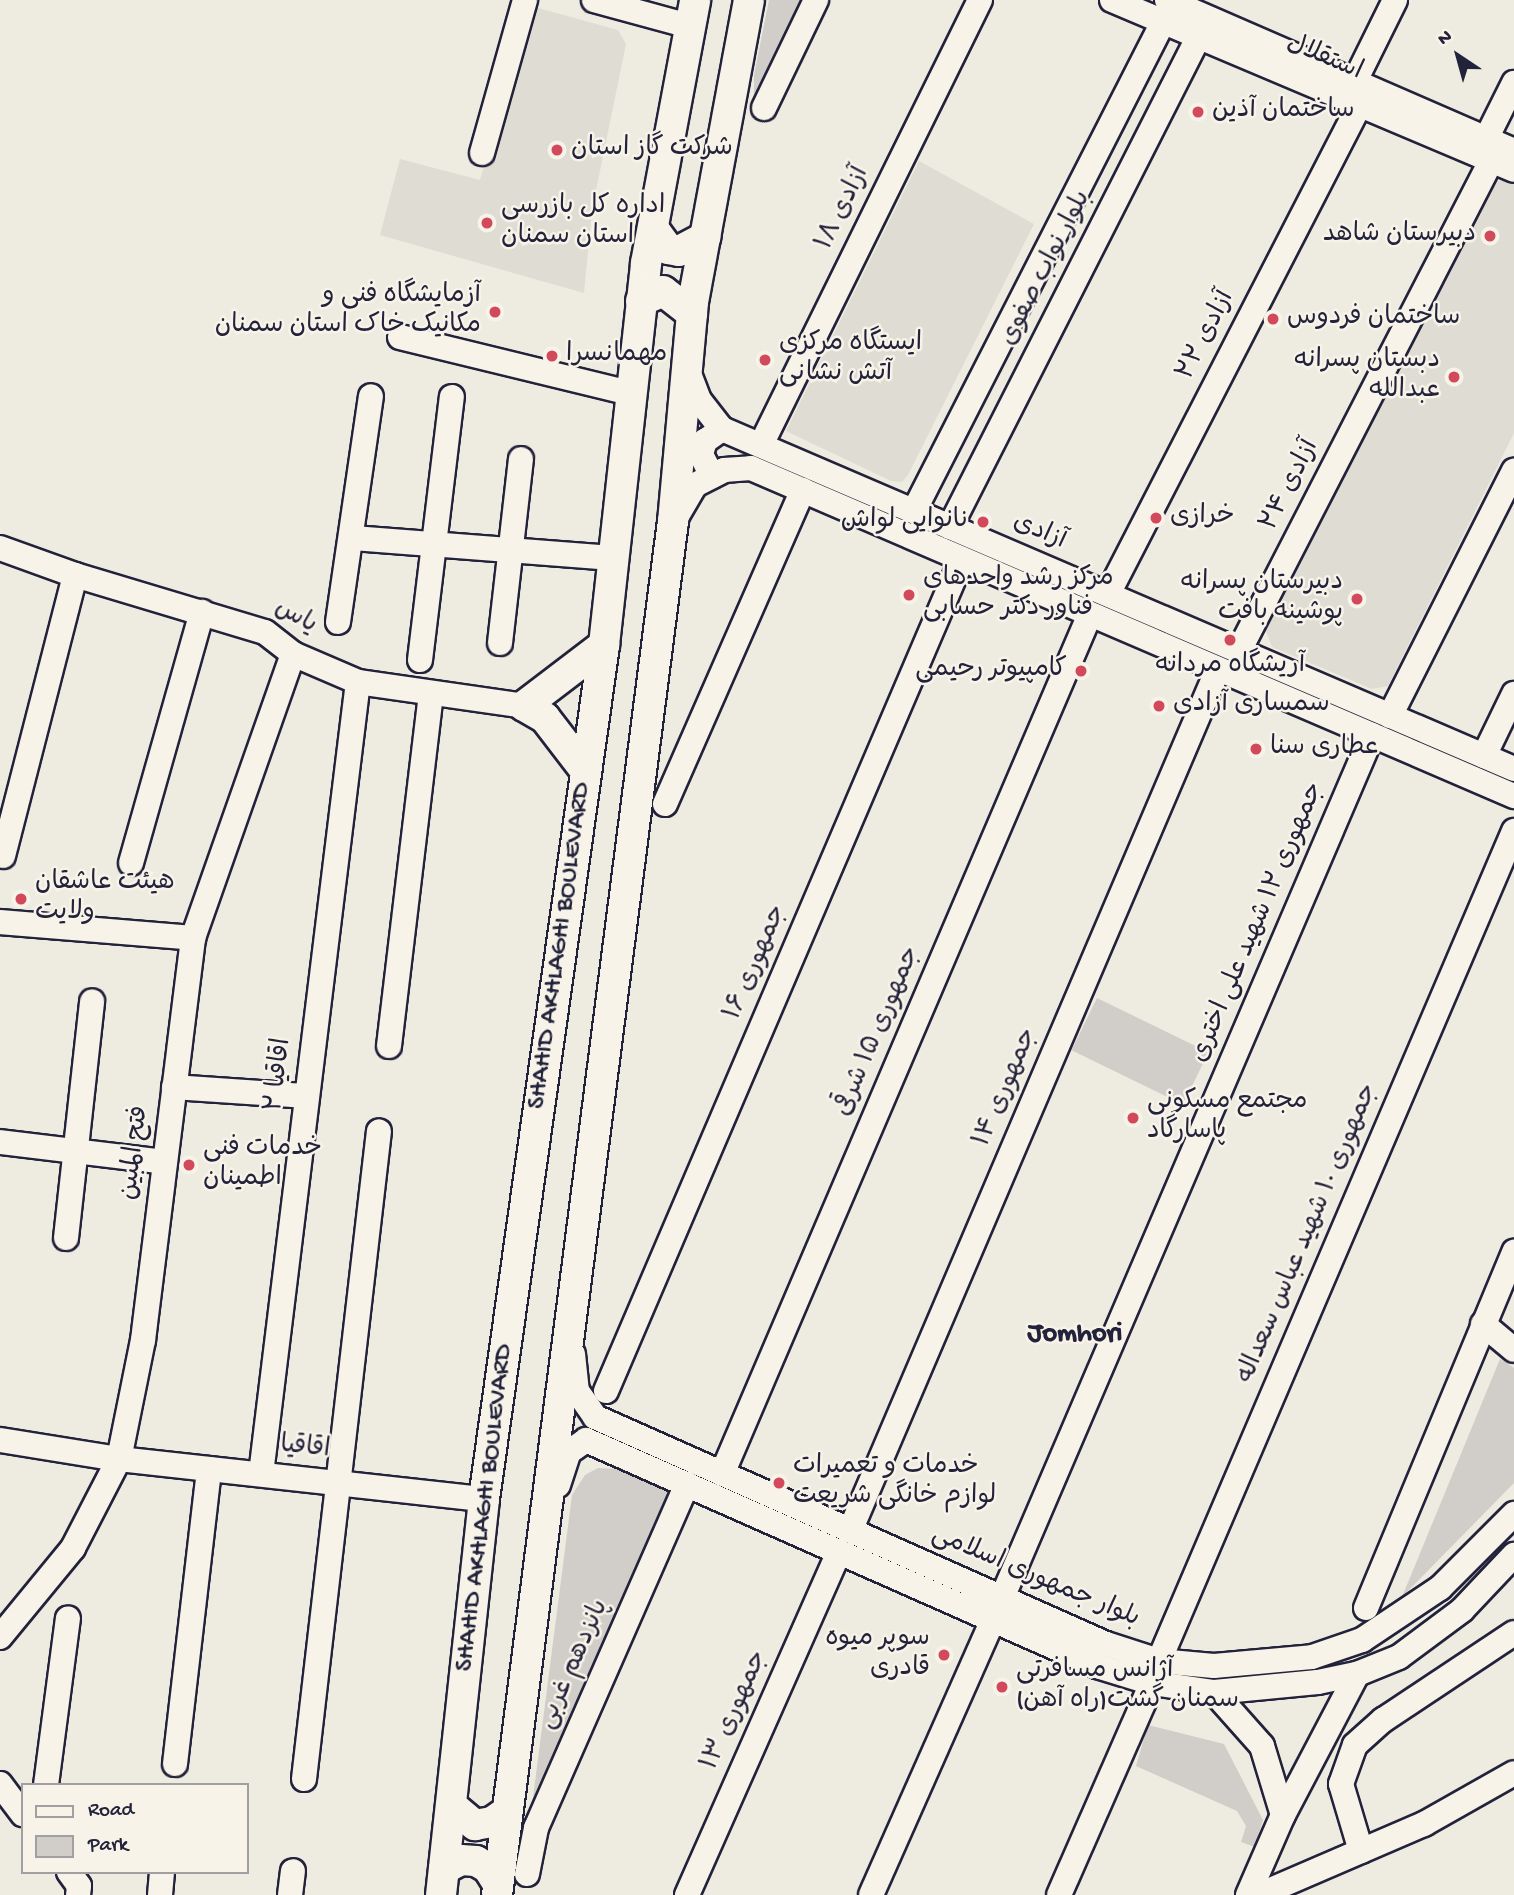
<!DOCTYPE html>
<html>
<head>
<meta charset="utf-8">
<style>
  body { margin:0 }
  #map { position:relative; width:1514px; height:1895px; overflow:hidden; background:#eeebe1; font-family:"Gochi Hand","Playpen Sans Arabic",sans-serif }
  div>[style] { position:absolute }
  .built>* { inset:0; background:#dfdcd4 }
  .green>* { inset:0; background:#d1cdc9; transform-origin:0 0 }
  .roads { filter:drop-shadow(2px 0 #22223b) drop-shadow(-2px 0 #22223b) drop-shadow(0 2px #22223b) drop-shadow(0 -2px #22223b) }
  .minor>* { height:24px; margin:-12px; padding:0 12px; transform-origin:12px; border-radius:12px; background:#f7f3e8 }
  .major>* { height:30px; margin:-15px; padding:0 15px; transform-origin:15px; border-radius:15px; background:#f7f3e8 }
  .dots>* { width:19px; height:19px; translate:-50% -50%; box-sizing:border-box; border:4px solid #f7f3e8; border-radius:50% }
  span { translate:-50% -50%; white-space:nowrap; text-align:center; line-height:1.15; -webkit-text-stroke:5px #f7f3e8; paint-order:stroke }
  .street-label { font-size:26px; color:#22223b }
  .poi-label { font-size:26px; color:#22223b }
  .left { translate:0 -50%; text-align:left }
  .right { translate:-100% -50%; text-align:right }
  .neighbourhood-label { font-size:28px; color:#22223b; font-weight:700 }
  .legend { position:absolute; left:21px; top:1783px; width:228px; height:91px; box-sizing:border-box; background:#f7f3e8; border:2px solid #a29fa3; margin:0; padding:9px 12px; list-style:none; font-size:21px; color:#22223b }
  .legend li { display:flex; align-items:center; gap:14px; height:35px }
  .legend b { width:35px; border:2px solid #a29fa3 }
  .north { position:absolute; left:1423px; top:21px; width:70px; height:70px; -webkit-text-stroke:5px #f7f3e8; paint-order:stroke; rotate:324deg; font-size:19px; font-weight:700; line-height:28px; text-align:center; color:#22223b }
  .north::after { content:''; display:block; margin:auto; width:24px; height:32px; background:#22223b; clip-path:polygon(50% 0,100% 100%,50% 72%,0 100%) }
</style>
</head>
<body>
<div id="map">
  <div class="built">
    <div style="clip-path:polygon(531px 6px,618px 30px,626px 44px,592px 210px,584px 293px,380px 235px,400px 159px,480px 180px)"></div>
    <div style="clip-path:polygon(919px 161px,1034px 224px,908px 475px,902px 482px,891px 481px,786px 431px)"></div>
    <div style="clip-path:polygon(1503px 180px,1514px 184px,1514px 433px,1388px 686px,1372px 689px,1272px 647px,1266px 631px,1493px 182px)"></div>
  </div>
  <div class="green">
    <div style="clip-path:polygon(769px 0,805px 0,754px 102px,754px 75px)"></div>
    <div style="left:1097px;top:998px;width:124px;height:58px;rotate:26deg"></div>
    <div style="clip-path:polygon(1500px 1359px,1514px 1368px,1514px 1483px,1402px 1597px)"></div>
    <div style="clip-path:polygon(598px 1468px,621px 1469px,682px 1495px,530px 1821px,572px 1495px,585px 1475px)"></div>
    <div style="clip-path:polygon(1148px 1725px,1224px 1744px,1263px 1820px,1255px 1847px,1241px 1842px,1246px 1826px,1237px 1811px,1136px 1766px)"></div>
  </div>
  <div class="roads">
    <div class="minor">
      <div style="left:594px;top:0;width:98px;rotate:15.3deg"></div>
      <div style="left:1112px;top:0;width:436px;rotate:22.9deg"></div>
      <div style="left:1167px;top:0;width:378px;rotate:23.5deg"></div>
      <div style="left:1356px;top:79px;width:88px;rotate:-63.7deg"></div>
      <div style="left:764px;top:108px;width:120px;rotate:-64.3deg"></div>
      <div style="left:1486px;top:139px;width:63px;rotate:-63.4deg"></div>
      <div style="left:482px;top:153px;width:159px;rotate:-74.3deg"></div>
      <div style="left:400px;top:337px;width:237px;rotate:13.7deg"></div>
      <div style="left:688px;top:371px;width:31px;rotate:69deg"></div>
      <div style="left:699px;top:400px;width:37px;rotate:52deg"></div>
      <div style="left:722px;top:429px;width:862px;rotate:23.23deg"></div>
      <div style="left:761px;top:445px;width:496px;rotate:-63.8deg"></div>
      <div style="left:712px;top:476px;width:25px;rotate:-117deg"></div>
      <div style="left:701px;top:454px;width:14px;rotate:-73deg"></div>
      <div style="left:705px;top:441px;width:21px;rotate:-35deg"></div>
      <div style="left:914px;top:511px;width:547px;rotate:-63.01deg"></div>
      <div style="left:674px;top:521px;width:42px;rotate:-59.7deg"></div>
      <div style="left:695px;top:485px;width:33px;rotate:-27deg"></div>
      <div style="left:724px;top:470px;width:27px;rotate:-4deg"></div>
      <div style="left:751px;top:468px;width:831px;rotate:23.26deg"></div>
      <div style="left:950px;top:527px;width:548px;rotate:-63.11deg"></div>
      <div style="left:352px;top:538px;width:262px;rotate:4.4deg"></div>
      <div style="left:0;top:548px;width:80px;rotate:19.8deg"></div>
      <div style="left:75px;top:575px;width:198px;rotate:16.7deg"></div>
      <div style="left:265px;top:632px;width:36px;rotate:38deg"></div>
      <div style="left:293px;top:654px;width:71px;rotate:23.3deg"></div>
      <div style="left:358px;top:682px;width:168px;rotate:8.2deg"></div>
      <div style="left:1108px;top:594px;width:549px;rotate:-62.78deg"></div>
      <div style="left:338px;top:622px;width:228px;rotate:-81.7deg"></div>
      <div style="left:500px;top:643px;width:185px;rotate:-83.5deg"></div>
      <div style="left:1239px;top:651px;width:551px;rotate:-62.78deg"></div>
      <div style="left:420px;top:660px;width:265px;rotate:-83.1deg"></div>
      <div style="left:1390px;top:716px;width:275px;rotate:-63.2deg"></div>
      <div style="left:1484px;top:756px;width:69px;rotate:-64.2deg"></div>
      <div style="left:665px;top:804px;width:343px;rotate:-66.3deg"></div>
      <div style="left:3px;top:856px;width:290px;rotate:-75.6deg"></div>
      <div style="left:131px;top:863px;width:261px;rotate:-74.2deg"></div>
      <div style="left:0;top:922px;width:194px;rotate:4.7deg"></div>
      <div style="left:389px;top:1046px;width:354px;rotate:-83.2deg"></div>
      <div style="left:174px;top:1087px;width:133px;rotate:3.9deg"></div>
      <div style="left:0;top:1142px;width:166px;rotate:6.9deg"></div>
      <div style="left:66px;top:1238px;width:238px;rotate:-83.7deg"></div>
      <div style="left:1483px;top:1324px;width:40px;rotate:40deg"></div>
      <div style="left:573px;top:1354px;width:37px;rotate:84deg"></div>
      <div style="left:577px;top:1391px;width:32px;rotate:55deg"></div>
      <div style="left:595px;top:1417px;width:559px;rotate:23.95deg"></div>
      <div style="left:1106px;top:1644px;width:56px;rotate:17.8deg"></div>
      <div style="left:1159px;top:1661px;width:55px;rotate:5.2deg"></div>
      <div style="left:1214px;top:1666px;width:98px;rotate:-5.2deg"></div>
      <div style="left:1312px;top:1657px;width:53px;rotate:-18.8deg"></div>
      <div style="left:1362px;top:1640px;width:94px;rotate:-33.7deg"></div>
      <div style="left:1440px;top:1588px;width:105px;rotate:-45deg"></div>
      <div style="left:606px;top:1391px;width:905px;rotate:-66.83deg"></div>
      <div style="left:0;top:1440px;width:121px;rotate:9.1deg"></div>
      <div style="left:119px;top:1459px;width:367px;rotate:6.3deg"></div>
      <div style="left:261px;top:1474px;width:798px;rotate:-83.02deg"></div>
      <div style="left:722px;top:1474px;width:935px;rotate:-66.83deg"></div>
      <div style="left:558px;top:1485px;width:35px;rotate:-72deg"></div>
      <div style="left:569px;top:1452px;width:21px;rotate:-35deg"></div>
      <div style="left:586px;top:1440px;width:559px;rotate:23.86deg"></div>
      <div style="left:1097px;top:1666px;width:58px;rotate:17.2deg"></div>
      <div style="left:1152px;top:1683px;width:63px;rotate:8.3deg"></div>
      <div style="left:1214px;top:1692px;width:104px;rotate:-5.5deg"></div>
      <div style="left:1318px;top:1682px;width:40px;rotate:-12deg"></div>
      <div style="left:1357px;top:1674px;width:45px;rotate:-22deg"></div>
      <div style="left:1399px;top:1657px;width:79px;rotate:-36.7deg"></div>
      <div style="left:1462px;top:1610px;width:76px;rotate:-46.6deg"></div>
      <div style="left:850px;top:1531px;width:937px;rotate:-66.88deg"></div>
      <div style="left:1002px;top:1598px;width:939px;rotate:-66.79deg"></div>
      <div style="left:1366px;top:1608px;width:386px;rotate:-67.4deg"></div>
      <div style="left:0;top:1637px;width:115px;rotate:-50.6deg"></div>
      <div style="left:73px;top:1548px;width:100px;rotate:-62.7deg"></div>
      <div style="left:119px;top:1459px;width:121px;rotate:-78.6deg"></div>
      <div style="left:143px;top:1340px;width:405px;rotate:-82.9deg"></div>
      <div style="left:193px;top:938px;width:301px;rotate:-70.6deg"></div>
      <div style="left:1159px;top:1661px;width:903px;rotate:-66.84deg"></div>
      <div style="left:1214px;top:1692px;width:72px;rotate:48.4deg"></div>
      <div style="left:1262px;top:1746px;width:72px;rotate:73.1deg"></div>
      <div style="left:175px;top:1764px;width:297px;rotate:-83.4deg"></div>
      <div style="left:304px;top:1779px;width:652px;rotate:-83.4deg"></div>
      <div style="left:0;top:1784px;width:38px;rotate:53deg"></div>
      <div style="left:46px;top:1785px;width:168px;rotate:-82.5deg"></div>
      <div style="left:1361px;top:1851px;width:70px;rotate:-106.6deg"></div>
      <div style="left:1341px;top:1784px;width:41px;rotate:-70.3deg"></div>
      <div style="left:1355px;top:1745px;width:38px;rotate:-42deg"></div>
      <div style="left:1383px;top:1720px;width:157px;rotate:-33.6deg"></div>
      <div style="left:69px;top:1872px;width:17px;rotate:54deg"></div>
      <div style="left:79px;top:1886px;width:9px;rotate:96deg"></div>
      <div style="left:527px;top:1874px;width:47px;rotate:-78.9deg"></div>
      <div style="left:536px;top:1828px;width:376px;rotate:-66.3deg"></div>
      <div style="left:160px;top:1895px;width:23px;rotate:-85deg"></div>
      <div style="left:290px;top:1895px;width:24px;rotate:-83deg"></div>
      <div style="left:687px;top:1895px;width:375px;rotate:-66.1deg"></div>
      <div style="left:871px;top:1895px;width:301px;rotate:-66.1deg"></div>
      <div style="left:1059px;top:1895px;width:232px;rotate:-66.3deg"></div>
      <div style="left:1248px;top:1895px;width:87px;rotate:-66.4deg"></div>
      <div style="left:1283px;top:1815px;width:159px;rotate:-62.3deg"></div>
      <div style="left:1259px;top:1895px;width:180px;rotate:-23.3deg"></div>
      <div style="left:1424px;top:1824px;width:103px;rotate:-29.5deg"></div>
    </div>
    <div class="major">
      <div style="left:653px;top:228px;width:26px;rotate:54deg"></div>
      <div style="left:668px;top:249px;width:11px;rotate:10deg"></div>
      <div style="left:679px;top:251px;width:30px;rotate:-28deg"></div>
      <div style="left:641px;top:301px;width:24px;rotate:-24deg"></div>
      <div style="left:663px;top:291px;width:37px;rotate:38deg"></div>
      <div style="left:585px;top:770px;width:66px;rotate:-127.6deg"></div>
      <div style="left:545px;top:718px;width:24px;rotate:-150deg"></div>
      <div style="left:524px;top:706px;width:101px;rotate:-37.3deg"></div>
      <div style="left:452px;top:1806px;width:30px;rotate:40deg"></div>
      <div style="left:475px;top:1825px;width:17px;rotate:-10deg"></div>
      <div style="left:492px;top:1822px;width:19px;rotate:-35deg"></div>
      <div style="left:444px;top:1869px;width:19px;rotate:-28deg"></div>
      <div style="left:461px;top:1860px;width:15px;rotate:4deg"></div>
      <div style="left:476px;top:1861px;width:14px;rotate:30deg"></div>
      <div style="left:488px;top:1868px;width:19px;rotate:58deg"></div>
      <div style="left:441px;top:1895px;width:398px;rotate:-83.8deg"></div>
      <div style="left:484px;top:1499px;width:862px;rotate:-82deg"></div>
      <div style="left:604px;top:645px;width:384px;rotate:-83.7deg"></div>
      <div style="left:646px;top:263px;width:268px;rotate:-79.4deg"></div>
      <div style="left:497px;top:1895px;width:1384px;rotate:-82.7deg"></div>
      <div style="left:673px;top:522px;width:221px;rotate:-84.8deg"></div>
      <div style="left:693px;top:302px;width:307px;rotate:-79.5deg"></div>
    </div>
  </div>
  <div class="dots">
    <div style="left:1198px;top:112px;background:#d1495b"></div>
    <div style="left:557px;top:150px;background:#d1495b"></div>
    <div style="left:487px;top:223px;background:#d1495b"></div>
    <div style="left:1490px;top:236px;background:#d1495b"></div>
    <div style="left:495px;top:312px;background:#d1495b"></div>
    <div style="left:1273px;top:319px;background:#d1495b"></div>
    <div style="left:552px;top:356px;background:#d1495b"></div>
    <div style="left:765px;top:360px;background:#d1495b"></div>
    <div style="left:1454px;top:377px;background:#d1495b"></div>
    <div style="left:1156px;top:518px;background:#d1495b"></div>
    <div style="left:983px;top:522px;background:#d1495b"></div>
    <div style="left:909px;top:595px;background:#d1495b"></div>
    <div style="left:1357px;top:599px;background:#d1495b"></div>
    <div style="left:1230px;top:640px;background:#d1495b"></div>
    <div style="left:1081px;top:671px;background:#d1495b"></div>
    <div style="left:1159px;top:706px;background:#d1495b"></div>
    <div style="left:1256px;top:749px;background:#d1495b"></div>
    <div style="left:21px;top:899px;background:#d1495b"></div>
    <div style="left:1133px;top:1118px;background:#d1495b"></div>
    <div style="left:189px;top:1165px;background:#d1495b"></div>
    <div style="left:779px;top:1483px;background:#d1495b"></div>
    <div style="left:944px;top:1655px;background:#d1495b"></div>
    <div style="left:1002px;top:1687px;background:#d1495b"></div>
  </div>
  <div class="street-label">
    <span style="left:1324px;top:59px;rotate:23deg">استقلال</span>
    <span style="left:844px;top:209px;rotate:-64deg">آزادی ۱۸</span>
    <span style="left:1047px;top:269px;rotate:-63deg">بلوار نواب صفوی</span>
    <span style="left:1207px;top:336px;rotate:-63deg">آزادی ۲۲</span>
    <span style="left:1291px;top:486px;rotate:-63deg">آزادی ۲۴</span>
    <span style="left:1039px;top:533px;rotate:23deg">آزادی</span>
    <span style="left:295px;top:618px;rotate:29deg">یاس</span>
    <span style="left:1259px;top:923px;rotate:-67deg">جمهوری ۱۲ شهید علی اختری</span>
    <span style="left:561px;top:946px;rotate:-82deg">SHAHID AKHLAGHI BOULEVARD</span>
    <span style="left:757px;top:963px;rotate:-67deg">جمهوری ۱۶</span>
    <span style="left:879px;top:1032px;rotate:-67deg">جمهوری ۱۵ شرقی</span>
    <span style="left:280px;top:1075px;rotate:-83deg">اقاقیا ۲</span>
    <span style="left:1007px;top:1088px;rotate:-67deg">جمهوری ۱۴</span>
    <span style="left:136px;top:1153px;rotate:-83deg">فتح المبین</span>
    <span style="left:1309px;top:1234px;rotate:-67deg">جمهوری ۱۰ شهید عباس سعداله</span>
    <span style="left:305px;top:1449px;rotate:6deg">اقاقیا</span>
    <span style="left:486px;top:1508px;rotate:-83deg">SHAHID AKHLAGHI BOULEVARD</span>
    <span style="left:1035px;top:1578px;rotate:23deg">بلوار جمهوری اسلامی</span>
    <span style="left:575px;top:1665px;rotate:-66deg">پانزدهم غربی</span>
    <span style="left:736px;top:1711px;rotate:-66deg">جمهوری ۱۳</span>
  </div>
  <div class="poi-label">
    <span class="left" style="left:1212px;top:112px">ساختمان آذین</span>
    <span class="left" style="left:571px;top:150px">شرکت گاز استان</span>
    <span class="left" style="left:501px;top:223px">اداره کل بازرسی<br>استان سمنان</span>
    <span class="right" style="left:1476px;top:236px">دبیرستان شاهد</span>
    <span class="right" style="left:481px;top:312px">آزمایشگاه فنی و<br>مکانیک خاک استان سمنان</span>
    <span class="left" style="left:1287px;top:319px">ساختمان فردوس</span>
    <span class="left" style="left:779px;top:360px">ایستگاه مرکزی<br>آتش نشانی</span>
    <span class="left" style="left:566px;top:356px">مهمانسرا</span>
    <span class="right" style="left:1440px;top:377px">دبستان پسرانه<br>عبدالله</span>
    <span class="left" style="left:1170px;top:518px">خرازی</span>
    <span class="right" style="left:969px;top:522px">نانوایی لواش</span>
    <span class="left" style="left:923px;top:595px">مرکز رشد واحدهای<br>فناور دکتر حسابی</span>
    <span class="right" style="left:1343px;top:599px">دبیرستان پسرانه<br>پوشینه بافت</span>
    <span style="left:1230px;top:667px">آریشگاه مردانه</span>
    <span class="right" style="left:1067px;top:671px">کامپیوتر رحیمی</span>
    <span class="left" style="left:1173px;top:706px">سمساری آزادی</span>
    <span class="left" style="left:1270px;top:749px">عطاری سنا</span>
    <span class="left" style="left:35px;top:899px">هیئت عاشقان<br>ولایت</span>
    <span class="left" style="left:1147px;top:1118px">مجتمع مسکونی<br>پاسارگاد</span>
    <span class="left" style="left:203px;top:1165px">خدمات فنی<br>اطمینان</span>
    <span class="left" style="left:793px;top:1483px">خدمات و تعمیرات<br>لوازم خانگی شریعت</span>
    <span class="right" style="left:930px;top:1655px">سوپر میوه<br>قادری</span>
    <span class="left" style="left:1016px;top:1687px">آژانس مسافرتی<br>سمنان گشت(راه آهن)</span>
  </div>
  <div class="neighbourhood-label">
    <span style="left:1075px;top:1335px">Jomhori</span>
  </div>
  <ul class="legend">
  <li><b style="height:9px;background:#f7f3e8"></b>Road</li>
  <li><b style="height:19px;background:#d1cdc9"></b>Park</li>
  </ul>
  <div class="north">N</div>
</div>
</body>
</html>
